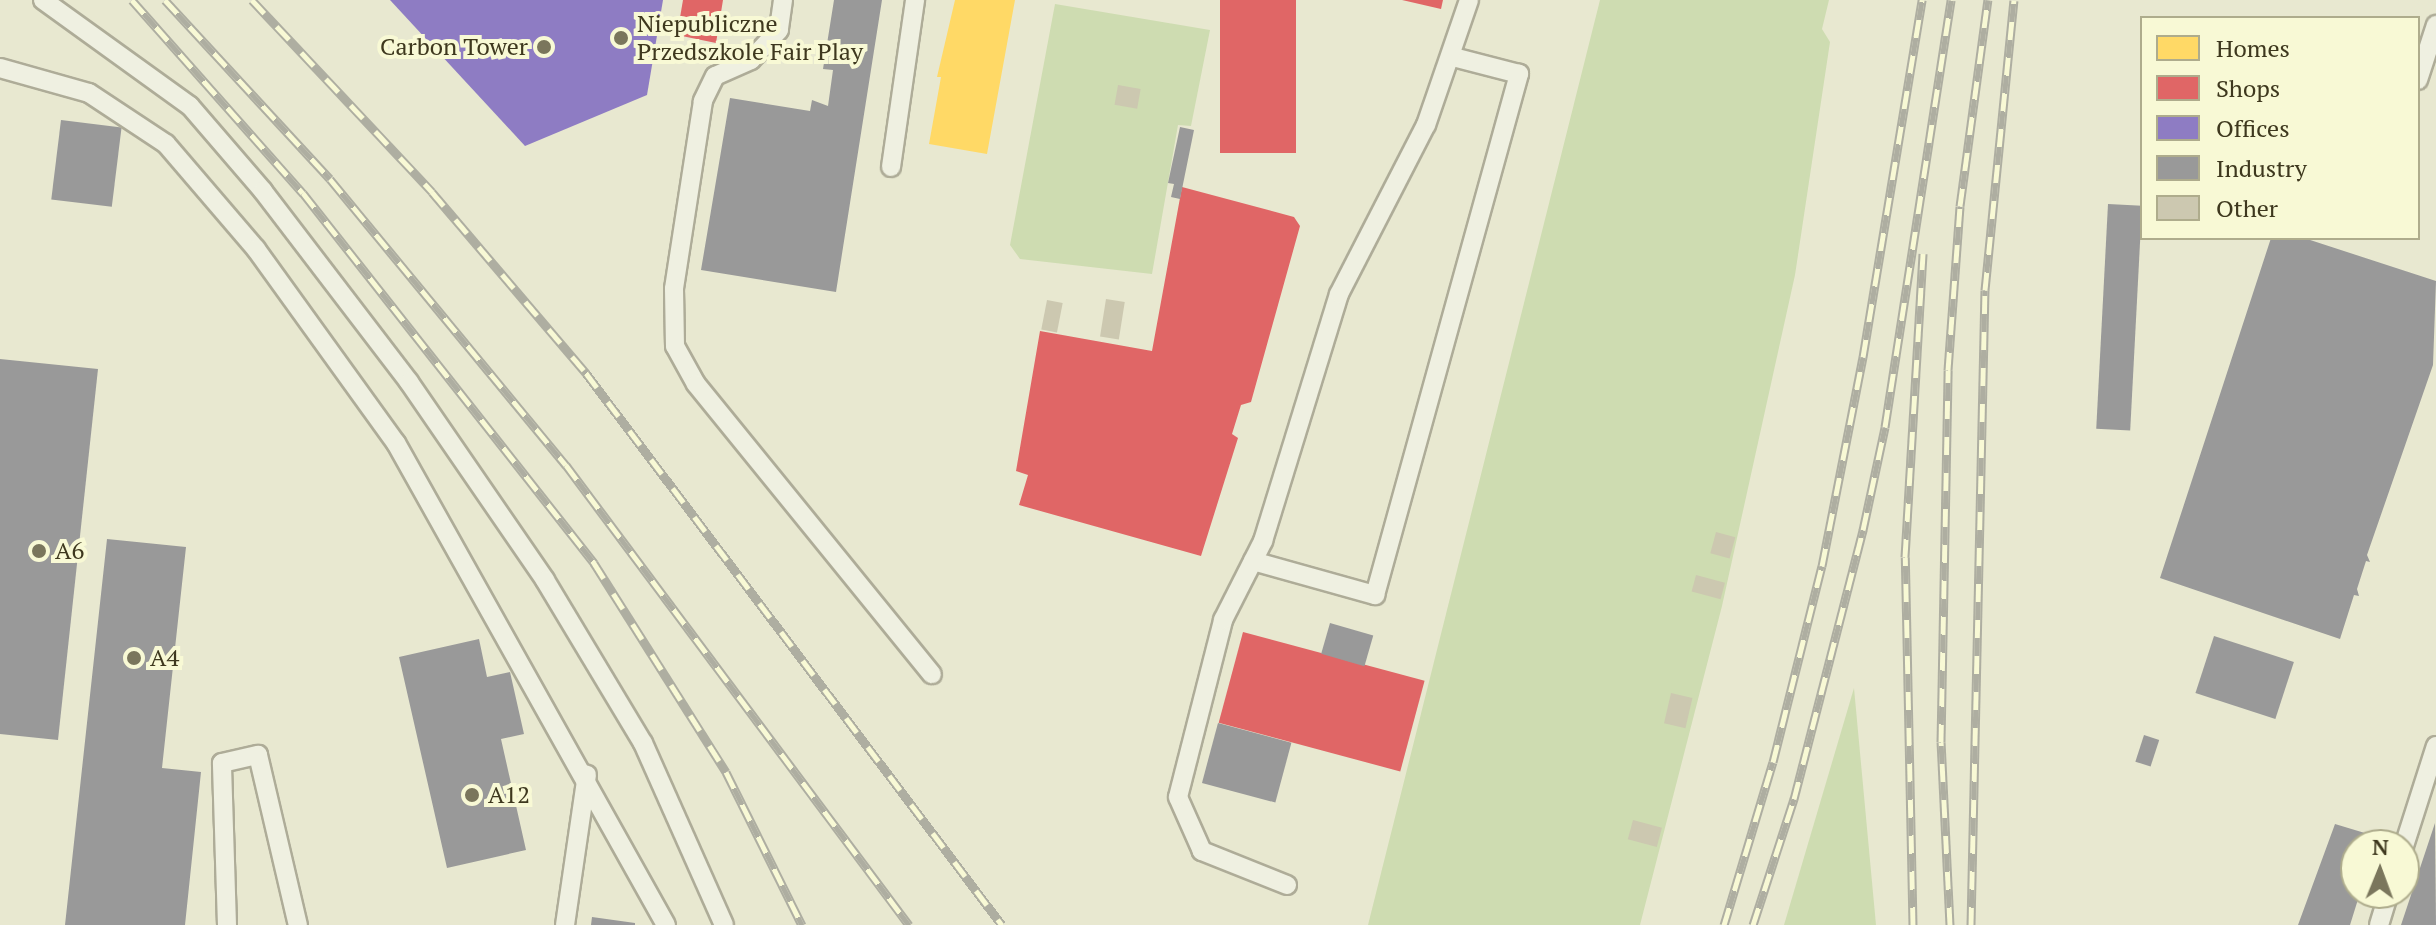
<!DOCTYPE html>
<html>
<head>
<meta charset="utf-8">
<style>
  body { margin:0 }
  #map { position:relative; width:2436px; height:925px; overflow:hidden; background:#e8e8d0; font-family:"PT Serif",serif }
  div>[style] { position:absolute }
  .green>* { inset:0; background:#cedcb1 }
  .homes>* { inset:0; background:#ffd966 }
  .shops>* { inset:0; background:#e06666; transform-origin:0 0 }
  .offices>* { inset:0; background:#8e7cc3 }
  .industry>* { inset:0; background:#999; transform-origin:0 0 }
  .building>* { inset:0; background:#ccc8b0; transform-origin:0 0 }
  .roads { filter:drop-shadow(2px 0 #aeac98) drop-shadow(-2px 0 #aeac98) drop-shadow(0 2px #aeac98) drop-shadow(0 -2px #aeac98) }
  .lane>* { height:18px; margin:-9px; padding:0 9px; transform-origin:9px; border-radius:9px; background:#eff0e1 }
  .rail>* { height:9px; margin-top:-4.5px; transform-origin:0; background:repeating-linear-gradient(90deg,#f8f9d5 0 18px,#aeaea1 0 36px); box-sizing:border-box; border-block:2px solid #aeaea1 }
  .dots>* { width:22px; height:22px; translate:-50% -50%; box-sizing:border-box; border:4px solid #f8f9d5; border-radius:50% }
  span { translate:-50% -50%; white-space:nowrap; text-align:center; line-height:1.15; -webkit-text-stroke:8px #f8f9d5; paint-order:stroke }
  .poi-label { font-size:24px; color:#3e381e }
  .left { translate:0 -50%; text-align:left }
  .right { translate:-100% -50%; text-align:right }
  .legend { position:absolute; left:2140px; top:16px; width:280px; height:224px; box-sizing:border-box; background:#f8f9d5; border:2px solid #aeac8c; margin:0; padding:10px 14px; list-style:none; font-size:24px; color:#3e381e }
  .legend li { display:flex; align-items:center; gap:16px; height:40px }
  .legend b { width:40px; border:2px solid #aeac8c }
  .north { position:absolute; left:2340px; top:829px; width:80px; height:80px; box-sizing:border-box; background:#f8f9d5; border:2px solid #aeac8c; border-radius:50%; rotate:1deg; font-size:22px; font-weight:700; line-height:32px; text-align:center; color:#3e381e }
  .north::after { content:''; display:block; margin:auto; width:28px; height:36px; background:#7a765c; clip-path:polygon(50% 0,100% 100%,50% 72%,0 100%) }
</style>
</head>
<body>
<div id="map">
  <div class="green">
    <div style="clip-path:polygon(1600px 0,1829px 0,1822px 29px,1830px 42px,1795px 275px,1722px 606px,1640px 925px,1368px 925px)"></div>
    <div style="clip-path:polygon(1055px 4px,1210px 30px,1191px 126px,1178px 125px,1152px 274px,1020px 259px,1010px 245px)"></div>
    <div style="clip-path:polygon(1854px 688px,1876px 925px,1784px 925px)"></div>
  </div>
  <div class="homes">
    <div style="clip-path:polygon(955px 0,1015px 0,987px 154px,929px 144px,941px 77px,937px 77px)"></div>
  </div>
  <div class="shops">
    <div style="clip-path:polygon(683px 0,723px 0,716px 43px,677px 35px)"></div>
    <div style="left:1220px;top:0;width:76px;height:153px"></div>
    <div style="clip-path:polygon(1402px 0,1443px 0,1441px 9px)"></div>
    <div style="clip-path:polygon(1182px 187px,1294px 217px,1300px 226px,1251px 402px,1241px 405px,1232px 434px,1238px 438px,1201px 556px,1019px 505px,1028px 475px,1016px 471px,1040px 331px,1152px 351px)"></div>
    <div style="left:1243px;top:632px;width:188px;height:94px;rotate:15deg"></div>
  </div>
  <div class="offices">
    <div style="clip-path:polygon(390px 0,663px 0,647px 95px,525px 146px)"></div>
  </div>
  <div class="industry">
    <div style="clip-path:polygon(834px 0,882px 0,836px 292px,701px 270px,730px 98px,810px 111px,812px 100px,828px 106px,833px 70px,823px 69px)"></div>
    <div style="left:61px;top:120px;width:61px;height:80px;rotate:7deg"></div>
    <div style="clip-path:polygon(1180px 127px,1194px 130px,1180px 199px,1171px 197px,1174px 184px,1168px 183px)"></div>
    <div style="left:2108px;top:204px;width:34px;height:225px;rotate:3deg"></div>
    <div style="clip-path:polygon(2271px 238px,2304px 238px,2436px 281px,2433px 365px,2367px 555px,2370px 562px,2366px 561px,2357px 589px,2359px 596px,2354px 595px,2340px 639px,2160px 578px)"></div>
    <div style="clip-path:polygon(0 359px,98px 369px,58px 740px,0 734px)"></div>
    <div style="clip-path:polygon(107px 539px,186px 547px,162px 768px,201px 772px,185px 925px,65px 925px)"></div>
    <div style="left:1330px;top:623px;width:45px;height:32px;rotate:16deg"></div>
    <div style="left:2214px;top:636px;width:84px;height:60px;rotate:18deg"></div>
    <div style="clip-path:polygon(479px 639px,487px 677px,510px 672px,524px 734px,501px 739px,526px 850px,447px 868px,399px 657px)"></div>
    <div style="left:1218px;top:723px;width:76px;height:62px;rotate:15deg"></div>
    <div style="left:2144px;top:735px;width:16px;height:28px;rotate:18deg"></div>
    <div style="clip-path:polygon(2435px 823px,2436px 925px,2401px 925px)"></div>
    <div style="clip-path:polygon(2335px 824px,2378px 837px,2375px 845px,2356px 845px,2356px 893px,2360px 893px,2350px 925px,2298px 925px)"></div>
    <div style="clip-path:polygon(592px 917px,635px 923px,635px 925px,591px 925px)"></div>
  </div>
  <div class="building">
    <div style="left:1118px;top:85px;width:23px;height:20px;rotate:10deg"></div>
    <div style="left:1106px;top:299px;width:19px;height:38px;rotate:9deg"></div>
    <div style="left:1047px;top:300px;width:16px;height:30px;rotate:11deg"></div>
    <div style="left:1716px;top:532px;width:20px;height:22px;rotate:15deg"></div>
    <div style="left:1696px;top:575px;width:30px;height:17px;rotate:15deg"></div>
    <div style="left:1671px;top:693px;width:22px;height:31px;rotate:13deg"></div>
    <div style="left:1633px;top:820px;width:30px;height:20px;rotate:15deg"></div>
  </div>
  <div class="roads">
    <div class="lane">
      <div style="left:43px;top:0;width:181px;rotate:35.8deg"></div>
      <div style="left:190px;top:106px;width:112px;rotate:49.3deg"></div>
      <div style="left:263px;top:191px;width:240px;rotate:52.6deg"></div>
      <div style="left:409px;top:382px;width:240px;rotate:55.5deg"></div>
      <div style="left:545px;top:580px;width:190px;rotate:59deg"></div>
      <div style="left:643px;top:743px;width:199px;rotate:66deg"></div>
      <div style="left:783px;top:0;width:30px;rotate:98deg"></div>
      <div style="left:779px;top:30px;width:41px;rotate:133deg"></div>
      <div style="left:751px;top:60px;width:39px;rotate:156deg"></div>
      <div style="left:715px;top:76px;width:28px;rotate:116deg"></div>
      <div style="left:703px;top:101px;width:190px;rotate:98.8deg"></div>
      <div style="left:674px;top:289px;width:57px;rotate:89deg"></div>
      <div style="left:675px;top:346px;width:43px;rotate:61.1deg"></div>
      <div style="left:696px;top:384px;width:374px;rotate:50.9deg"></div>
      <div style="left:0;top:68px;width:92px;rotate:15.7deg"></div>
      <div style="left:89px;top:93px;width:92px;rotate:33.5deg"></div>
      <div style="left:166px;top:144px;width:138px;rotate:49.4deg"></div>
      <div style="left:256px;top:249px;width:239px;rotate:54.2deg"></div>
      <div style="left:396px;top:443px;width:552px;rotate:60.74deg"></div>
      <div style="left:2418px;top:80px;width:58px;rotate:-71.9deg"></div>
      <div style="left:891px;top:167px;width:169px;rotate:-81.8deg"></div>
      <div style="left:1253px;top:561px;width:127px;rotate:15.6deg"></div>
      <div style="left:1375px;top:595px;width:541px;rotate:-74.55deg"></div>
      <div style="left:1519px;top:74px;width:68px;rotate:-165.6deg"></div>
      <div style="left:2404px;top:846px;width:105px;rotate:-72.3deg"></div>
      <div style="left:1287px;top:885px;width:92px;rotate:-158.2deg"></div>
      <div style="left:1202px;top:851px;width:59px;rotate:-114deg"></div>
      <div style="left:1178px;top:797px;width:183px;rotate:-75.7deg"></div>
      <div style="left:1223px;top:620px;width:89px;rotate:-63.1deg"></div>
      <div style="left:1263px;top:541px;width:258px;rotate:-72.9deg"></div>
      <div style="left:1339px;top:294px;width:190px;rotate:-62.8deg"></div>
      <div style="left:1426px;top:125px;width:132px;rotate:-71deg"></div>
      <div style="left:227px;top:925px;width:162px;rotate:-91.8deg"></div>
      <div style="left:222px;top:763px;width:37px;rotate:-13deg"></div>
      <div style="left:258px;top:755px;width:175px;rotate:76.8deg"></div>
      <div style="left:565px;top:925px;width:152px;rotate:-81.7deg"></div>
      <div style="left:2379px;top:925px;width:34px;rotate:-73deg"></div>
    </div>
  </div>
  <div class="rail">
    <div style="left:132px;top:0;width:258px;rotate:48.5deg"></div>
    <div style="left:303px;top:193px;width:471px;rotate:51.8deg"></div>
    <div style="left:594px;top:563px;width:247px;rotate:57.7deg"></div>
    <div style="left:726px;top:772px;width:171px;rotate:63.6deg"></div>
    <div style="left:165px;top:0;width:243px;rotate:47.3deg"></div>
    <div style="left:330px;top:179px;width:371px;rotate:50.5deg"></div>
    <div style="left:566px;top:465px;width:574px;rotate:53.29deg"></div>
    <div style="left:252px;top:0;width:263px;rotate:46.8deg"></div>
    <div style="left:432px;top:192px;width:238px;rotate:49.6deg"></div>
    <div style="left:586px;top:373px;width:691px;rotate:53deg"></div>
    <div style="left:1724px;top:925px;width:170px;rotate:-73.3deg"></div>
    <div style="left:1773px;top:762px;width:202px;rotate:-76deg"></div>
    <div style="left:1822px;top:566px;width:213px;rotate:-78.9deg"></div>
    <div style="left:1863px;top:357px;width:362px;rotate:-80.6deg"></div>
    <div style="left:1753px;top:925px;width:133px;rotate:-72deg"></div>
    <div style="left:1794px;top:799px;width:278px;rotate:-75.6deg"></div>
    <div style="left:1863px;top:530px;width:105px;rotate:-77.9deg"></div>
    <div style="left:1885px;top:427px;width:432px;rotate:-81.2deg"></div>
    <div style="left:1913px;top:925px;width:368px;rotate:-91.2deg"></div>
    <div style="left:1905px;top:557px;width:304px;rotate:-86.6deg"></div>
    <div style="left:1950px;top:925px;width:183px;rotate:-92.8deg"></div>
    <div style="left:1941px;top:742px;width:372px;rotate:-88.9deg"></div>
    <div style="left:1948px;top:370px;width:164px;rotate:-85.8deg"></div>
    <div style="left:1960px;top:206px;width:208px;rotate:-82.3deg"></div>
    <div style="left:1971px;top:925px;width:635px;rotate:-88.74deg"></div>
    <div style="left:1985px;top:290px;width:291px;rotate:-84.3deg"></div>
  </div>
  <div class="dots">
    <div style="left:621px;top:38px;background:#7a765c"></div>
    <div style="left:544px;top:47px;background:#7a765c"></div>
    <div style="left:39px;top:551px;background:#7a765c"></div>
    <div style="left:134px;top:658px;background:#7a765c"></div>
    <div style="left:472px;top:795px;background:#7a765c"></div>
  </div>
  <div class="poi-label">
    <span class="left" style="left:637px;top:38px">Niepubliczne<br>Przedszkole Fair Play</span>
    <span class="right" style="left:528px;top:47px">Carbon Tower</span>
    <span class="left" style="left:55px;top:551px">A6</span>
    <span class="left" style="left:150px;top:658px">A4</span>
    <span class="left" style="left:488px;top:795px">A12</span>
  </div>
  <ul class="legend">
  <li><b style="height:22px;background:#ffd966"></b>Homes</li>
  <li><b style="height:22px;background:#e06666"></b>Shops</li>
  <li><b style="height:22px;background:#8e7cc3"></b>Offices</li>
  <li><b style="height:22px;background:#999"></b>Industry</li>
  <li><b style="height:22px;background:#ccc8b0"></b>Other</li>
  </ul>
  <div class="north">N</div>
</div>
</body>
</html>
